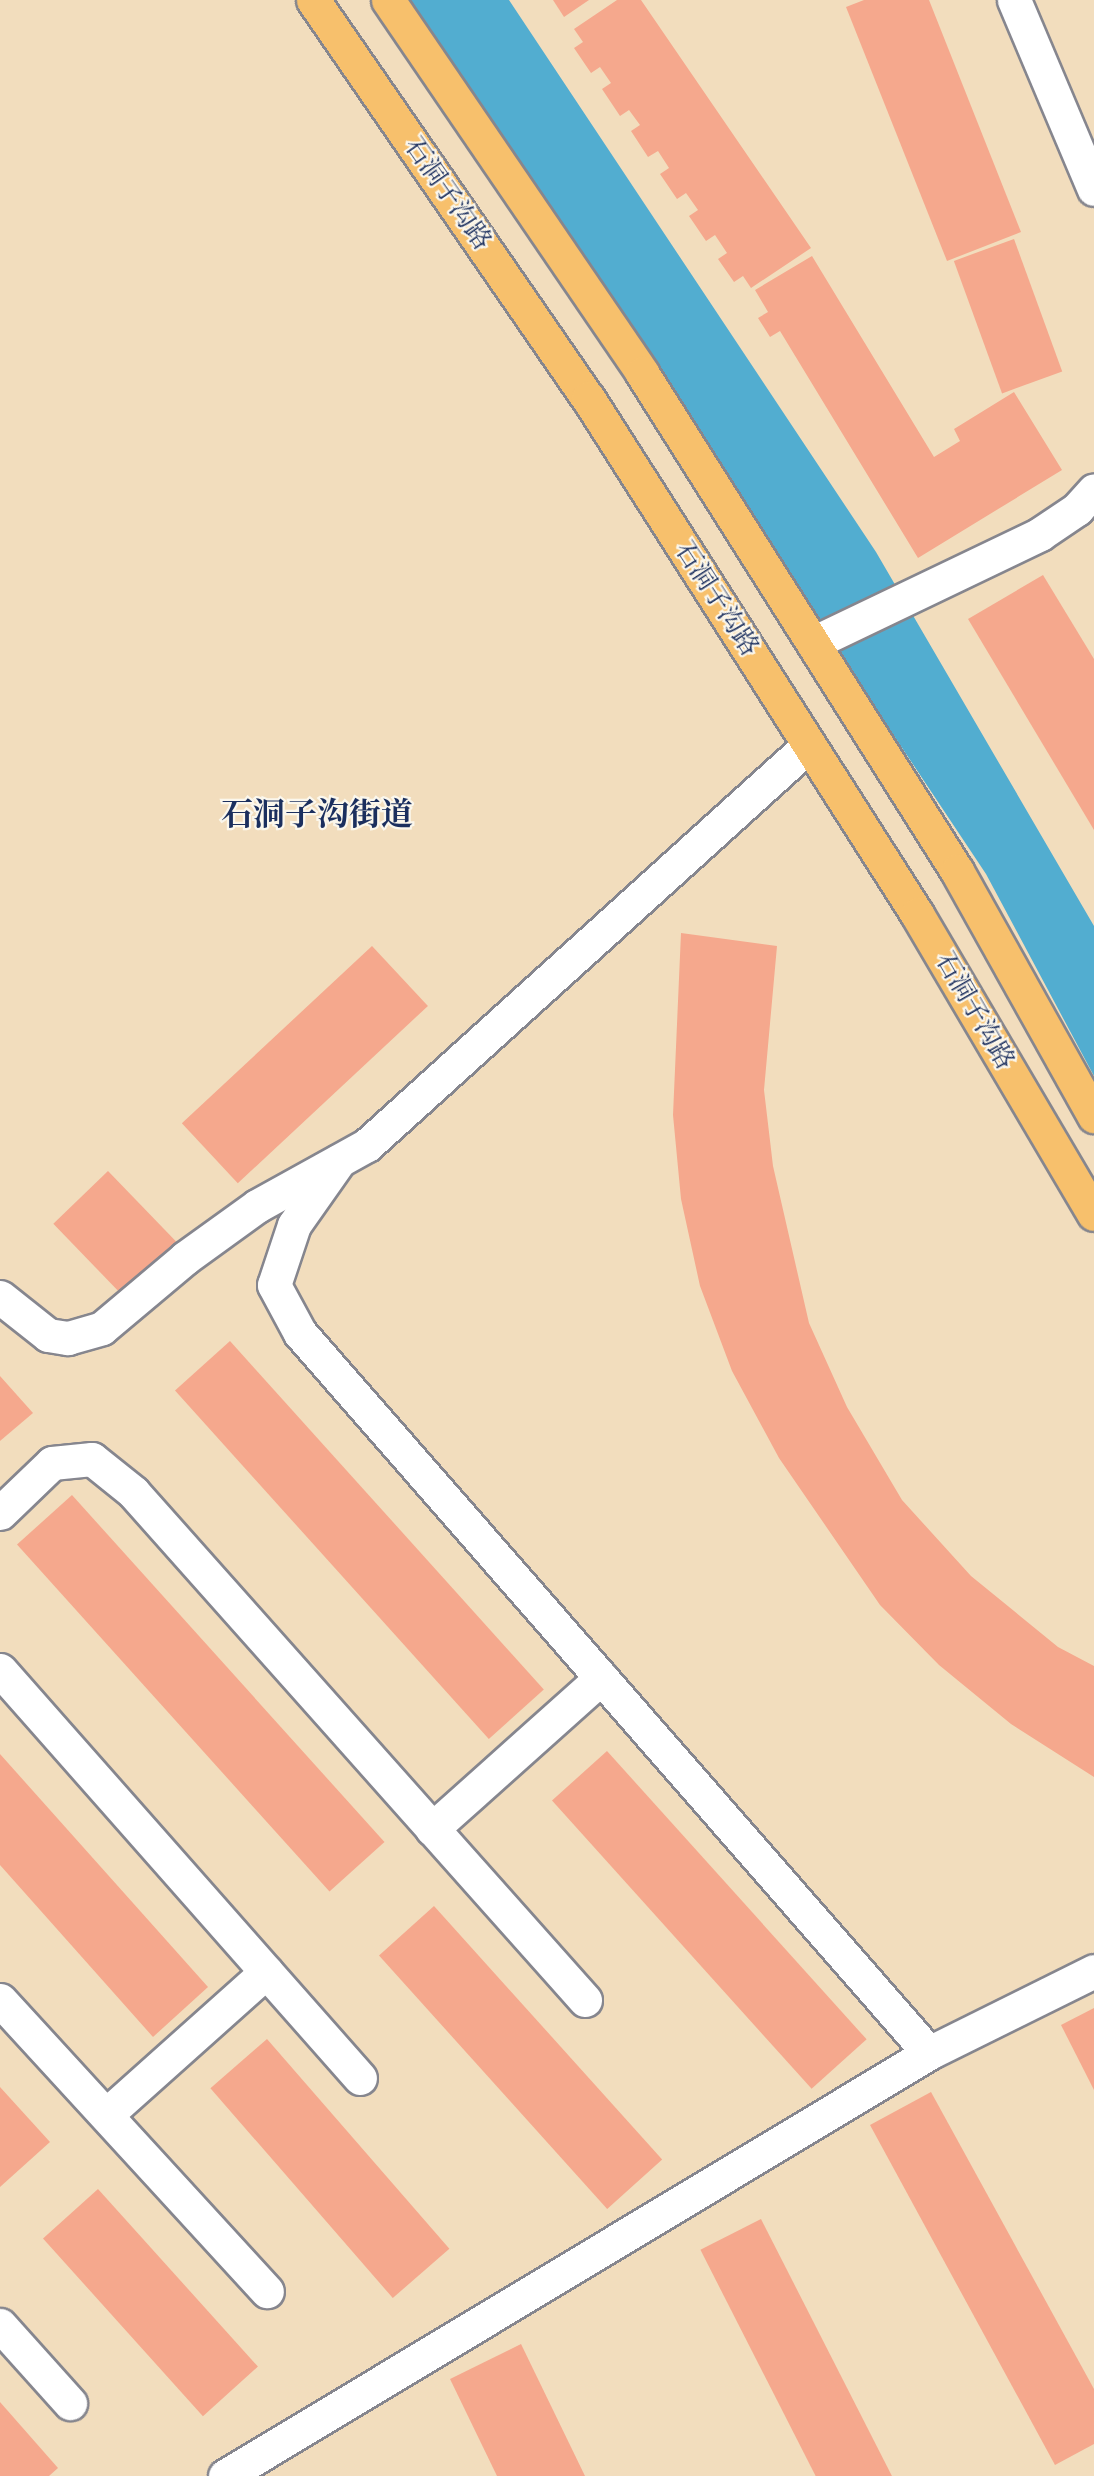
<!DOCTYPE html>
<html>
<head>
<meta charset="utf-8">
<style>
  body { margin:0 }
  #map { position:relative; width:1094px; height:2476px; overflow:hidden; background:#f2ddbd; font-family:"IM FELL Double Pica","Noto Serif SC",serif }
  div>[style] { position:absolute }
  .water>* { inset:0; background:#52add0 }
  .building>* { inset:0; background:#f5a88d; transform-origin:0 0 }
  .roads { filter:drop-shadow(2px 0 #86868e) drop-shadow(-2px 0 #86868e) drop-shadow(0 2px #86868e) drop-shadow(0 -2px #86868e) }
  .minor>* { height:33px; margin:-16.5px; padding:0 16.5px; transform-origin:16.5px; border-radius:16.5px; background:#fff }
  .major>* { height:33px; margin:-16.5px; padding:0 16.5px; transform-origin:16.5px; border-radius:16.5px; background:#f7c06c }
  span { translate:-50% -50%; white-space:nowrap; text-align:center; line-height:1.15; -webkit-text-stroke:4.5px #fbf7ec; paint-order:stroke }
  .street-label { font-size:26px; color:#1b2f5e }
  .district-label { font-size:32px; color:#1b2f5e; font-weight:700 }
</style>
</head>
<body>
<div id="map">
  <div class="water">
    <div style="clip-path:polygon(404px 0,509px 0,876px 552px,1094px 926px,1094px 1076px,986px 874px)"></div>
  </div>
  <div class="building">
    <div style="clip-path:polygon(553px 0,589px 0,564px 17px)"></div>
    <div style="clip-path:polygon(617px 0,641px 0,811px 248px,751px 288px,743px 276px,734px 282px,718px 259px,727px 253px,715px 235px,706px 241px,689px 216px,698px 210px,686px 193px,677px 199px,660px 174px,669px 168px,658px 151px,648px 157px,631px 131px,640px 125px,629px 110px,620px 116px,602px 89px,611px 83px,600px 67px,591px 73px,574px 48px,583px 42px,574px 29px)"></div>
    <div style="clip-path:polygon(864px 0,929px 0,1021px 232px,947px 261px,846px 7px)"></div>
    <div style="left:1014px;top:239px;width:141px;height:64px;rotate:70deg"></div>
    <div style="clip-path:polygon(812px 256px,934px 457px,960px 441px,954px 429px,1014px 392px,1062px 470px,918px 558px,780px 331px,770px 337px,758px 318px,768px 312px,755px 290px)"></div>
    <div style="clip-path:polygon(1043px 575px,1094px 659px,1094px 830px,968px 619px)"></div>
    <div style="clip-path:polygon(681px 933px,777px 946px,764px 1090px,773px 1166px,809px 1323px,847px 1407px,902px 1500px,971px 1576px,1058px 1647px,1094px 1666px,1094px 1777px,1011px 1724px,939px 1665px,880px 1605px,779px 1458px,732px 1371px,700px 1286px,681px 1199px,673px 1115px)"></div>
    <div style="left:372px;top:946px;width:82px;height:260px;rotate:47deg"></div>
    <div style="left:108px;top:1171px;width:98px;height:76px;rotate:46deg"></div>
    <div style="left:230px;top:1341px;width:469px;height:74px;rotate:48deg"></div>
    <div style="clip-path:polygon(0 1376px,33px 1413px,0 1441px)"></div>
    <div style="left:72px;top:1495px;width:467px;height:74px;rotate:48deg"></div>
    <div style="left:607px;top:1751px;width:388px;height:74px;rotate:48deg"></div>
    <div style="clip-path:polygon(0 1754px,208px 1987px,153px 2037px,0 1865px)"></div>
    <div style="left:434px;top:1906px;width:341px;height:74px;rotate:48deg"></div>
    <div style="clip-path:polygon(1094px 2008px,1094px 2090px,1061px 2025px)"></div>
    <div style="left:267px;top:2039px;width:278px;height:75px;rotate:49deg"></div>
    <div style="clip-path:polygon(0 2087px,50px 2142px,0 2187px)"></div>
    <div style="clip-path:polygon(931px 2092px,1094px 2389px,1094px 2444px,1055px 2465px,870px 2125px)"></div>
    <div style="left:98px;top:2189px;width:239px;height:74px;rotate:48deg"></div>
    <div style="left:761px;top:2219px;width:289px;height:68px;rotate:63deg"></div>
    <div style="clip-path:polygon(521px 2344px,585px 2476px,497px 2476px,450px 2379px)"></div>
    <div style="clip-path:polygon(0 2402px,58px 2468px,49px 2476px,0 2476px)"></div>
  </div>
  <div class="roads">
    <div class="minor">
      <div style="left:1014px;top:0;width:205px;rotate:67.1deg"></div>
      <div style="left:813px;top:643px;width:252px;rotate:-25.6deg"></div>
      <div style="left:1040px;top:534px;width:45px;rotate:-34deg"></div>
      <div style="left:1077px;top:509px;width:25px;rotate:-48deg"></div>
      <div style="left:339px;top:1161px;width:78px;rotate:125.1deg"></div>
      <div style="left:294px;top:1225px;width:63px;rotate:108.4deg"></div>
      <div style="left:274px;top:1285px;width:55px;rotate:61.6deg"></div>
      <div style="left:300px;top:1333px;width:956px;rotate:48.86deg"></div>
      <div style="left:0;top:1297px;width:61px;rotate:38.4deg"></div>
      <div style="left:48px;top:1335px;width:20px;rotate:9deg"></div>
      <div style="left:68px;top:1338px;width:35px;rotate:-16deg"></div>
      <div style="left:102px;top:1328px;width:109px;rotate:-40.1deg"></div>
      <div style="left:185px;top:1258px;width:89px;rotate:-35.8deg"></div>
      <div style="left:257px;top:1206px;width:126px;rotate:-29deg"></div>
      <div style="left:367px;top:1145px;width:596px;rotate:-42.14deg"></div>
      <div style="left:0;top:1513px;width:72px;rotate:-43.9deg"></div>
      <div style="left:52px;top:1463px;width:40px;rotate:-5.7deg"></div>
      <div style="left:92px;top:1459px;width:53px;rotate:38.8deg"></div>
      <div style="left:133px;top:1492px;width:680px;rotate:48.34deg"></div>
      <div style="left:0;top:1670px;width:544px;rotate:48.58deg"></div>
      <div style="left:432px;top:1829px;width:227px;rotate:-41.8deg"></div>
      <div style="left:0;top:2000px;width:395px;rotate:47.5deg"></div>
      <div style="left:106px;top:2115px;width:215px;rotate:-41.8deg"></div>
      <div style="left:0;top:2325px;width:105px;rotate:48.1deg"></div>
      <div style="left:225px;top:2476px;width:821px;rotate:-31deg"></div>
      <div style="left:929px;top:2053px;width:184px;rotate:-26.4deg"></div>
    </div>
    <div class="major">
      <div style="left:313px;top:0;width:484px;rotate:55.4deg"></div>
      <div style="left:588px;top:398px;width:612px;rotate:57.48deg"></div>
      <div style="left:917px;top:914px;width:348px;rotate:59.5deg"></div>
      <div style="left:388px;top:0;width:451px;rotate:55.7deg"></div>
      <div style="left:642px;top:373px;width:589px;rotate:57.69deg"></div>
      <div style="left:957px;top:871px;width:281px;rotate:60.8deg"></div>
    </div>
  </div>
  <div class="street-label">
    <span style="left:447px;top:194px;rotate:55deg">石洞子沟路</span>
    <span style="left:716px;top:599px;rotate:57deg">石洞子沟路</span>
    <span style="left:974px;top:1011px;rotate:60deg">石洞子沟路</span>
  </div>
  <div class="district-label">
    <span style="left:317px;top:815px">石洞子沟街道</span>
  </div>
</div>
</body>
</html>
